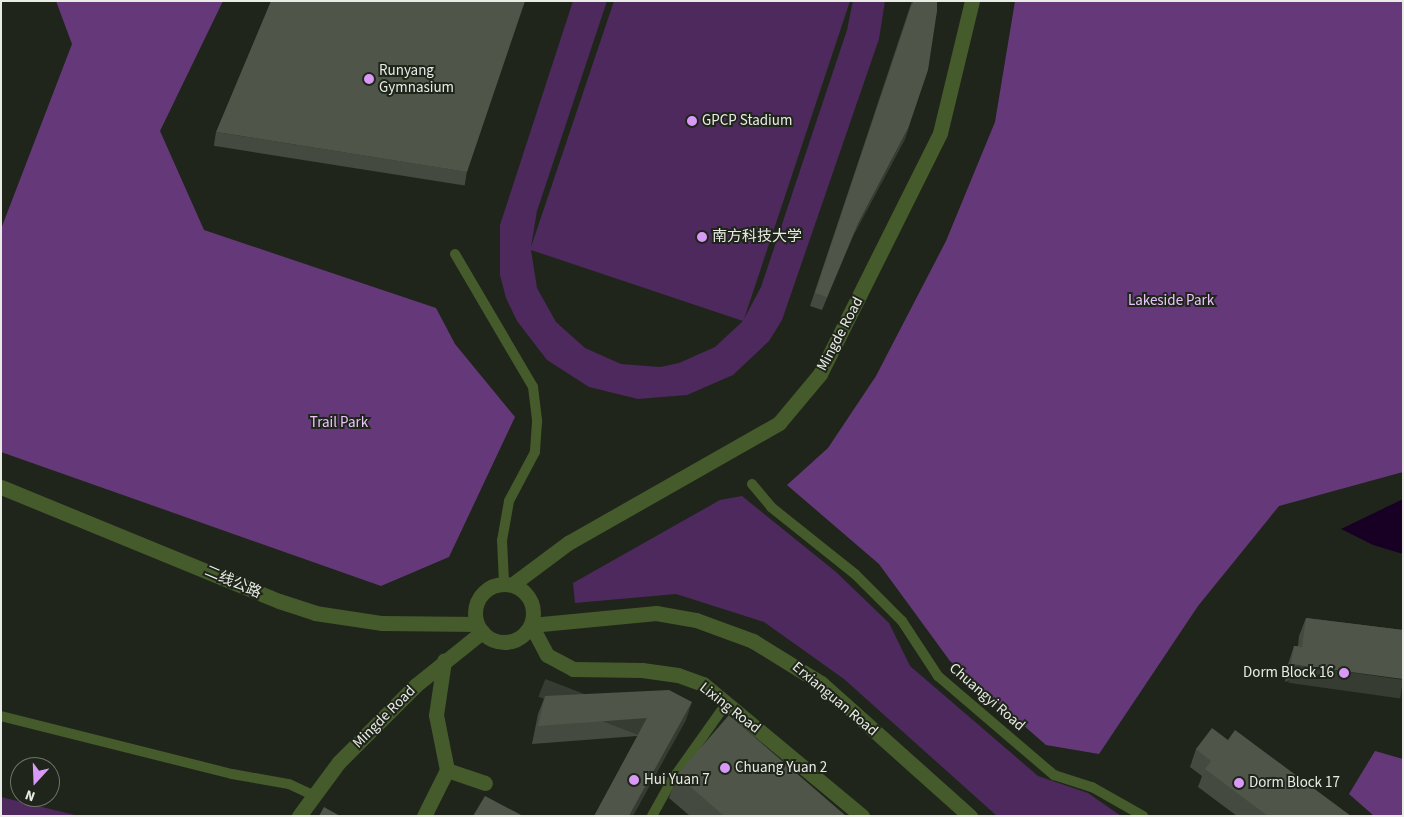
<!DOCTYPE html>
<html>
<head>
<meta charset="utf-8">
<style>
  body { margin:0 }
  #map { position:relative; width:1404px; height:817px; overflow:hidden; background:#1f251a; font-family:"Source Sans 3","Noto Sans SC",sans-serif }
  div>[style] { position:absolute }
  .green>* { inset:0; background:#4d295d }
  .forest>* { inset:0; background:#653979 }
  .water>* { inset:0; background:#180024 }
  .service>* { height:10px; margin:-5px; padding:0 5px; transform-origin:5px; border-radius:5px; background:#455b2b }
  .minor>* { height:15px; margin:-7.5px; padding:0 7.5px; transform-origin:7.5px; border-radius:7.5px; background:#455b2b }
  .minor>.ring { margin:-7.5px; padding:0; box-sizing:content-box; background:none; border:15px solid #455b2b; border-radius:50% }
  .wall>* { inset:0; background:#444a3f; transform-origin:0 0 }
  .shaded-wall>* { inset:0; background:#373c33; transform-origin:0 0 }
  .building>* { inset:0; background:#4f5649 }
  .dots>* { width:14px; height:14px; translate:-50% -50%; box-sizing:border-box; border:2px solid #1f251a; border-radius:50% }
  span { translate:-50% -50%; white-space:nowrap; text-align:center; line-height:1.15; -webkit-text-stroke:4px #1f251a; paint-order:stroke }
  .poi-label { font-size:15px; color:#e9ece5 }
  .left { translate:0 -50%; text-align:left }
  .right { translate:-100% -50%; text-align:right }
  .park-label { font-size:15px; color:#eac5fc }
  .street-label { font-size:15px; color:#e9ece5 }
  .frame { position:absolute; inset:0; border:2px solid #e9ece5; pointer-events:none }
  .north { position:absolute; left:10px; top:757px; width:50px; height:50px; box-sizing:border-box; background:#1f251a; border:1px solid #70756b; border-radius:50%; rotate:200deg; font-size:14px; font-weight:700; line-height:20px; text-align:center; color:#e9ece5 }
  .north::after { content:''; display:block; margin:auto; width:18px; height:22px; background:#d99af7; clip-path:polygon(50% 0,100% 100%,50% 72%,0 100%) }
</style>
</head>
<body>
<div id="map">
  <div class="green">
    <div style="clip-path:polygon(evenodd,573px 1px,607px 1px,537px 211px,531px 247px,614px 1px,850px 1px,744px 319px,761px 287px,847px 30px,853px 1px,885px 1px,879px 39px,782px 320px,769px 341px,733px 375px,687px 395px,638px 399px,589px 387px,547px 360px,517px 321px,506px 298px,500px 275px,500px 225px,573px 1px,531px 250px,743px 321px,715px 347px,679px 363px,660px 367px,621px 364px,585px 348px,556px 322px,537px 288px,531px 250px)"></div>
    <div style="clip-path:polygon(742px 496px,836px 572px,889px 623px,910px 666px,1038px 776px,1088px 793px,1121px 816px,997px 816px,844px 679px,764px 622px,676px 594px,575px 603px,573px 583px,720px 500px)"></div>
    <div style="clip-path:polygon(1px 797px,79px 816px,1px 816px)"></div>
  </div>
  <div class="forest">
    <div style="clip-path:polygon(56px 1px,223px 1px,160px 131px,204px 230px,436px 308px,455px 344px,515px 417px,449px 557px,381px 586px,1px 452px,1px 229px,72px 44px)"></div>
    <div style="clip-path:polygon(1015px 1px,1403px 1px,1403px 472px,1279px 506px,1198px 606px,1099px 754px,1046px 745px,950px 661px,879px 564px,787px 485px,828px 448px,876px 376px,946px 241px,995px 122px)"></div>
    <div style="clip-path:polygon(1375px 751px,1403px 759px,1403px 816px,1374px 816px,1349px 794px)"></div>
  </div>
  <div class="water">
    <div style="clip-path:polygon(1403px 499px,1403px 554px,1373px 545px,1341px 529px)"></div>
  </div>
  <div class="service">
    <div style="left:455px;top:254px;width:154px;rotate:59.6deg"></div>
    <div style="left:533px;top:387px;width:35px;rotate:83deg"></div>
    <div style="left:537px;top:422px;width:30px;rotate:94deg"></div>
    <div style="left:535px;top:452px;width:55px;rotate:118deg"></div>
    <div style="left:509px;top:501px;width:40px;rotate:100deg"></div>
    <div style="left:502px;top:540px;width:43px;rotate:87.3deg"></div>
    <div style="left:752px;top:484px;width:30px;rotate:50deg"></div>
    <div style="left:771px;top:507px;width:107px;rotate:38.6deg"></div>
    <div style="left:855px;top:574px;width:66px;rotate:45deg"></div>
    <div style="left:902px;top:621px;width:66px;rotate:56.8deg"></div>
    <div style="left:938px;top:676px;width:153px;rotate:40.5deg"></div>
    <div style="left:1054px;top:775px;width:40px;rotate:18deg"></div>
    <div style="left:1092px;top:787px;width:59px;rotate:29.6deg"></div>
    <div style="left:1px;top:716px;width:238px;rotate:14.1deg"></div>
    <div style="left:232px;top:774px;width:58px;rotate:10deg"></div>
    <div style="left:289px;top:784px;width:26px;rotate:25deg"></div>
    <div style="left:652px;top:816px;width:41px;rotate:-60.9deg"></div>
    <div style="left:672px;top:780px;width:93px;rotate:-54.6deg"></div>
  </div>
  <div class="minor">
    <div style="left:1px;top:487px;width:300px;rotate:22.3deg"></div>
    <div style="left:279px;top:601px;width:38px;rotate:18deg"></div>
    <div style="left:315px;top:613px;width:68px;rotate:8.5deg"></div>
    <div style="left:382px;top:623px;width:95px;rotate:0.6deg"></div>
    <div class="ring" style="left:475px;top:584px;width:43px;height:43px"></div>
    <div style="left:513px;top:584px;width:69px;rotate:-36.7deg"></div>
    <div style="left:568px;top:543px;width:243px;rotate:-29.6deg"></div>
    <div style="left:779px;top:423px;width:64px;rotate:-50.1deg"></div>
    <div style="left:820px;top:374px;width:269px;rotate:-63.5deg"></div>
    <div style="left:940px;top:133px;width:136px;rotate:-76.4deg"></div>
    <div style="left:531px;top:625px;width:126px;rotate:-5.5deg"></div>
    <div style="left:656px;top:613px;width:41px;rotate:9.9deg"></div>
    <div style="left:696px;top:620px;width:61px;rotate:20.2deg"></div>
    <div style="left:753px;top:641px;width:80px;rotate:31.7deg"></div>
    <div style="left:821px;top:683px;width:200px;rotate:41.8deg"></div>
    <div style="left:531px;top:625px;width:34px;rotate:62deg"></div>
    <div style="left:547px;top:655px;width:30px;rotate:28deg"></div>
    <div style="left:573px;top:669px;width:69px;rotate:0.8deg"></div>
    <div style="left:642px;top:670px;width:36px;rotate:8deg"></div>
    <div style="left:678px;top:675px;width:27px;rotate:20deg"></div>
    <div style="left:703px;top:684px;width:207px;rotate:39.7deg"></div>
    <div style="left:447px;top:770px;width:40px;rotate:18.9deg"></div>
    <div style="left:299px;top:816px;width:67px;rotate:-53.5deg"></div>
    <div style="left:339px;top:762px;width:109px;rotate:-45deg"></div>
    <div style="left:416px;top:685px;width:85px;rotate:-38.8deg"></div>
    <div style="left:424px;top:816px;width:51px;rotate:-63.4deg"></div>
    <div style="left:447px;top:770px;width:56px;rotate:-101.3deg"></div>
    <div style="left:436px;top:715px;width:55px;rotate:-81.6deg"></div>
  </div>
  <div class="wall">
    <div style="clip-path:polygon(912px 1px,909px 126px,905px 139px,853px 236px,822px 310px,810px 306px)"></div>
    <div style="left:216px;top:132px;width:254px;height:14px;rotate:9deg"></div>
    <div style="clip-path:polygon(1306px 618px,1403px 630px,1285px 682px,1288px 664px,1294px 646px,1298px 646px,1299px 636px)"></div>
    <div style="clip-path:polygon(545px 696px,686px 720px,637px 736px,532px 744px,538px 714px)"></div>
    <div style="clip-path:polygon(1228px 740px,1351px 816px,1237px 816px,1198px 787px,1202px 776px,1190px 767px,1196px 749px)"></div>
    <div style="clip-path:polygon(677px 775px,846px 816px,690px 816px,669px 798px)"></div>
  </div>
  <div class="shaded-wall">
    <div style="clip-path:polygon(909px 126px,905px 139px,853px 236px,822px 310px,858px 223px)"></div>
    <div style="left:1291px;top:664px;width:113px;height:19px;rotate:8deg"></div>
    <div style="clip-path:polygon(692px 702px,686px 720px,633px 816px,629px 816px)"></div>
    <div style="left:647px;top:718px;width:19px;height:109px;rotate:111deg"></div>
  </div>
  <div class="building">
    <div style="clip-path:polygon(271px 1px,525px 1px,467px 172px,216px 132px)"></div>
    <div style="clip-path:polygon(913px 1px,937px 1px,937px 11px,928px 70px,909px 126px,858px 223px,827px 297px,815px 293px)"></div>
    <div style="clip-path:polygon(1306px 618px,1403px 630px,1403px 679px,1291px 664px,1294px 646px,1302px 647px)"></div>
    <div style="clip-path:polygon(669px 690px,692px 702px,629px 816px,594px 816px,647px 718px,538px 726px,545px 696px)"></div>
    <div style="clip-path:polygon(729px 715px,846px 816px,724px 816px,677px 775px)"></div>
    <div style="clip-path:polygon(1212px 728px,1228px 740px,1235px 730px,1351px 816px,1268px 816px,1205px 769px,1211px 761px,1196px 749px)"></div>
    <div style="clip-path:polygon(485px 796px,523px 816px,473px 816px)"></div>
    <div style="clip-path:polygon(324px 807px,340px 816px,319px 816px)"></div>
  </div>
  <div class="dots">
    <div style="left:369px;top:79px;background:#d99af7"></div>
    <div style="left:692px;top:121px;background:#d99af7"></div>
    <div style="left:702px;top:237px;background:#d99af7"></div>
    <div style="left:1344px;top:673px;background:#d99af7"></div>
    <div style="left:725px;top:768px;background:#d99af7"></div>
    <div style="left:634px;top:780px;background:#d99af7"></div>
    <div style="left:1239px;top:783px;background:#d99af7"></div>
  </div>
  <div class="poi-label">
    <span class="left" style="left:379px;top:79px">Runyang<br>Gymnasium</span>
    <span class="left" style="left:702px;top:121px">GPCP Stadium</span>
    <span class="left" style="left:712px;top:237px">南方科技大学</span>
    <span class="right" style="left:1334px;top:673px">Dorm Block 16</span>
    <span class="left" style="left:735px;top:768px">Chuang Yuan 2</span>
    <span class="left" style="left:644px;top:780px">Hui Yuan 7</span>
    <span class="left" style="left:1249px;top:783px">Dorm Block 17</span>
  </div>
  <div class="park-label">
    <span style="left:1171px;top:301px">Lakeside Park</span>
    <span style="left:339px;top:423px">Trail Park</span>
  </div>
  <div class="street-label">
    <span style="left:840px;top:334px;rotate:-62deg">Mingde Road</span>
    <span style="left:233px;top:582px;rotate:23deg">二线公路</span>
    <span style="left:987px;top:697px;rotate:41deg">Chuangyi Road</span>
    <span style="left:835px;top:699px;rotate:40deg">Erxianguan Road</span>
    <span style="left:730px;top:708px;rotate:38deg">Lixing Road</span>
    <span style="left:384px;top:717px;rotate:-45deg">Mingde Road</span>
  </div>
  <div class="frame"></div>
  <div class="north">N</div>
</div>
</body>
</html>
